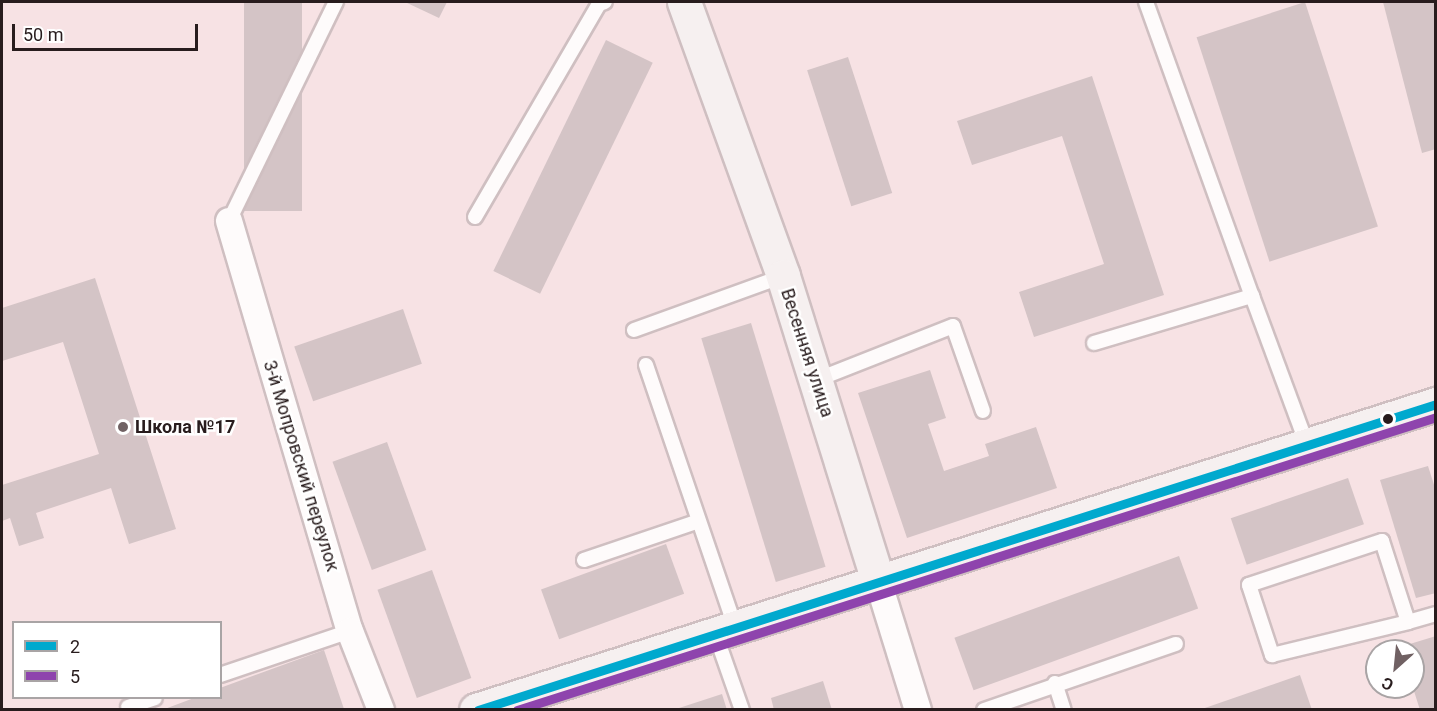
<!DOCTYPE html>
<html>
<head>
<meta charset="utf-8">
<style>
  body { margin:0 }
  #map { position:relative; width:1437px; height:711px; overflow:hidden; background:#f7e2e4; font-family:Roboto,sans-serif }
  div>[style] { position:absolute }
  .building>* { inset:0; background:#d4c4c6; transform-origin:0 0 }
  .roads { filter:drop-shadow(2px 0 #cfbfc1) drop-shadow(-2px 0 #cfbfc1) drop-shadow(0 2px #cfbfc1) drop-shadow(0 -2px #cfbfc1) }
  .lane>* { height:14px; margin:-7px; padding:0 7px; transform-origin:7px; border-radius:7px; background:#fefbfb }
  .street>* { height:26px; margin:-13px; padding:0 13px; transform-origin:13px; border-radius:13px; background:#fefbfb }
  .secondary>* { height:33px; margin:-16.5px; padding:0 16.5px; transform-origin:16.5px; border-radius:16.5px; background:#f6f0f0 }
  .bus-1>* { height:9px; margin:-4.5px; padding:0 4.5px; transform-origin:4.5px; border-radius:4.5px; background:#00a9ce }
  .bus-2>* { height:9px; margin:-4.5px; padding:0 4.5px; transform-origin:4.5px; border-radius:4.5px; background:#8e44ad }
  .dots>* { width:16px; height:16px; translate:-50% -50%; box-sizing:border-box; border:3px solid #fff; border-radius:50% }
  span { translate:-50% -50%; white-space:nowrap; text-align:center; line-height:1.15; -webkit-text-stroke:5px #fff; paint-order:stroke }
  .street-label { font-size:18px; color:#281c1d }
  .poi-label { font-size:18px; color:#281c1d; font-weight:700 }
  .left { translate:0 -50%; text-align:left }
  .frame { position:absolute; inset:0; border:3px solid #281c1d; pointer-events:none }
  .legend { position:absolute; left:12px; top:621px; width:210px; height:78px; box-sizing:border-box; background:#fff; border:2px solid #a9a4a5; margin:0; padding:8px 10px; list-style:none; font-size:18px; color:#281c1d }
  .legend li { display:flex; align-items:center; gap:12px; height:30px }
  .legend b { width:30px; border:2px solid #a9a4a5 }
  .north { position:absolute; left:1365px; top:639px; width:60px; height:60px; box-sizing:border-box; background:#fff; border:2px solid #a9a4a5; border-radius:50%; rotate:207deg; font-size:16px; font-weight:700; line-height:24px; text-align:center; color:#281c1d }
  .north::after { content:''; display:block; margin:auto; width:21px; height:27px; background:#706163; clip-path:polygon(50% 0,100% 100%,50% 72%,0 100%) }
  .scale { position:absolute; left:12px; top:24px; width:186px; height:27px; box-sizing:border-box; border:3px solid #281c1d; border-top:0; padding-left:8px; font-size:18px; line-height:21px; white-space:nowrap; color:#281c1d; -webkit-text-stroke:4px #fff; paint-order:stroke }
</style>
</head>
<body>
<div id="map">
  <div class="building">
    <div style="left:244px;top:2px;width:58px;height:209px"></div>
    <div style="clip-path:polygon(405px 2px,447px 2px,439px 18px)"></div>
    <div style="left:1305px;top:2px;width:236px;height:114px;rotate:72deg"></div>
    <div style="clip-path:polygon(1383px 2px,1436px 2px,1436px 149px,1422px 153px)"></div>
    <div style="left:606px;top:40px;width:52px;height:257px;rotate:26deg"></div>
    <div style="left:848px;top:57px;width:143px;height:43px;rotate:72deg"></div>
    <div style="clip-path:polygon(1092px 76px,1164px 295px,1034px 337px,1019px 292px,1104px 264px,1062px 136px,972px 165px,957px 121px)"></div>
    <div style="clip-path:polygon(95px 278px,176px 529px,129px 544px,111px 488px,36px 513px,44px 538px,19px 546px,10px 518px,2px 521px,2px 485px,99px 454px,63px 342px,2px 361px,2px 308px)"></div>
    <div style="left:403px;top:309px;width:58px;height:115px;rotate:71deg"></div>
    <div style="left:751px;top:323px;width:255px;height:52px;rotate:73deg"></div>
    <div style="clip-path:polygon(930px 370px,946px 418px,928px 424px,944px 471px,989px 456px,985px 444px,1036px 427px,1057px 488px,907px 538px,858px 393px)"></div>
    <div style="left:387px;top:442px;width:115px;height:58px;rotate:70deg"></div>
    <div style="clip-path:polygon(1428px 466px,1436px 491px,1436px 593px,1416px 598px,1380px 480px)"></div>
    <div style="left:1348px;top:478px;width:49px;height:124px;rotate:71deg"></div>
    <div style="left:666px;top:544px;width:53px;height:133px;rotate:70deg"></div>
    <div style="left:1179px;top:556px;width:56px;height:239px;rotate:70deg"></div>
    <div style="left:432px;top:570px;width:115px;height:58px;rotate:70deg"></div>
    <div style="clip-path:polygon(1436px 636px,1436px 710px,1420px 710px,1413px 688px,1413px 651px,1400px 647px)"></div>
    <div style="clip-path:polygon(324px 650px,344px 709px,162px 710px,194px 698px,220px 698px,220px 688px)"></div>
    <div style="clip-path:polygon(1300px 675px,1312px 710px,1202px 710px,1202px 709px)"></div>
    <div style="clip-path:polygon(823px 681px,832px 710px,774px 710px,771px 698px)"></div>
    <div style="clip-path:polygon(722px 694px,727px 710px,676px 710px,676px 709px)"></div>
  </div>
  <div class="roads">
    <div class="lane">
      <div style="left:1146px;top:2px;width:313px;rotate:70.2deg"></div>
      <div style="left:475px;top:217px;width:246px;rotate:-59.8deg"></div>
      <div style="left:599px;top:4px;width:6px;rotate:-18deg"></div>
      <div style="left:229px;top:221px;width:244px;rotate:-64deg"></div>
      <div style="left:634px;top:330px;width:158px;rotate:-19.9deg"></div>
      <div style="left:1094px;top:343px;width:165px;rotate:-16.6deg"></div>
      <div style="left:1252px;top:296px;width:159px;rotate:69.7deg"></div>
      <div style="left:646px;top:365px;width:277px;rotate:71.2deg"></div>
      <div style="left:816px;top:380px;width:147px;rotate:-21.5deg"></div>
      <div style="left:953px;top:326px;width:90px;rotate:70.6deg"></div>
      <div style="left:584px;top:560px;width:121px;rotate:-18.7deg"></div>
      <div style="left:1408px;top:622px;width:85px;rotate:-107.8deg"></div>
      <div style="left:1382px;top:541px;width:140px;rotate:161.7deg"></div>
      <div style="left:1249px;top:585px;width:74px;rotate:71.8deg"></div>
      <div style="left:1272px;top:655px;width:140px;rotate:-13.6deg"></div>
      <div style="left:1408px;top:622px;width:29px;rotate:-16deg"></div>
      <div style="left:715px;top:633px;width:82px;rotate:70.7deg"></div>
      <div style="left:220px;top:675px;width:137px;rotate:-18.7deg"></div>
      <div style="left:1055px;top:683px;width:28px;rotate:72deg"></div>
      <div style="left:128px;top:707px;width:28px;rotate:-18deg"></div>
      <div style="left:984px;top:710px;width:203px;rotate:-19deg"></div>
    </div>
    <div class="street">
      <div style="left:229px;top:221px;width:427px;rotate:73.6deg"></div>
      <div style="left:350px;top:631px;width:85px;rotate:68.6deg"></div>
      <div style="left:878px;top:581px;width:135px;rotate:72.8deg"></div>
    </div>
    <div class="secondary">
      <div style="left:684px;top:2px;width:291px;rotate:70.1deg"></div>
      <div style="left:783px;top:276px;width:319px;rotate:72.7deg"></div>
      <div style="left:476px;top:710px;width:1008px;rotate:-17.68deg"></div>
    </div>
  </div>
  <div class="bus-1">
    <div style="left:478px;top:710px;width:1006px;rotate:-17.71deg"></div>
  </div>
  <div class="bus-2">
    <div style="left:517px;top:710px;width:965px;rotate:-17.68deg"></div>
  </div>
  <div class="dots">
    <div style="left:1388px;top:419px;background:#281c1d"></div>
    <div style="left:123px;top:427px;background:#706163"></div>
  </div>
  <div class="street-label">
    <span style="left:807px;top:353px;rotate:72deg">Весенняя улица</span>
    <span style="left:301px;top:466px;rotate:73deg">3-й Мопровский переулок</span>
  </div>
  <div class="poi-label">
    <span class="left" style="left:135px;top:427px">Школа №17</span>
  </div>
  <div class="frame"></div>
  <ul class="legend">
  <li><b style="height:8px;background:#00a9ce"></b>2</li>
  <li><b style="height:8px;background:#8e44ad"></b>5</li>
  </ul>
  <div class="north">С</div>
  <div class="scale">50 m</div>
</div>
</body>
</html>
